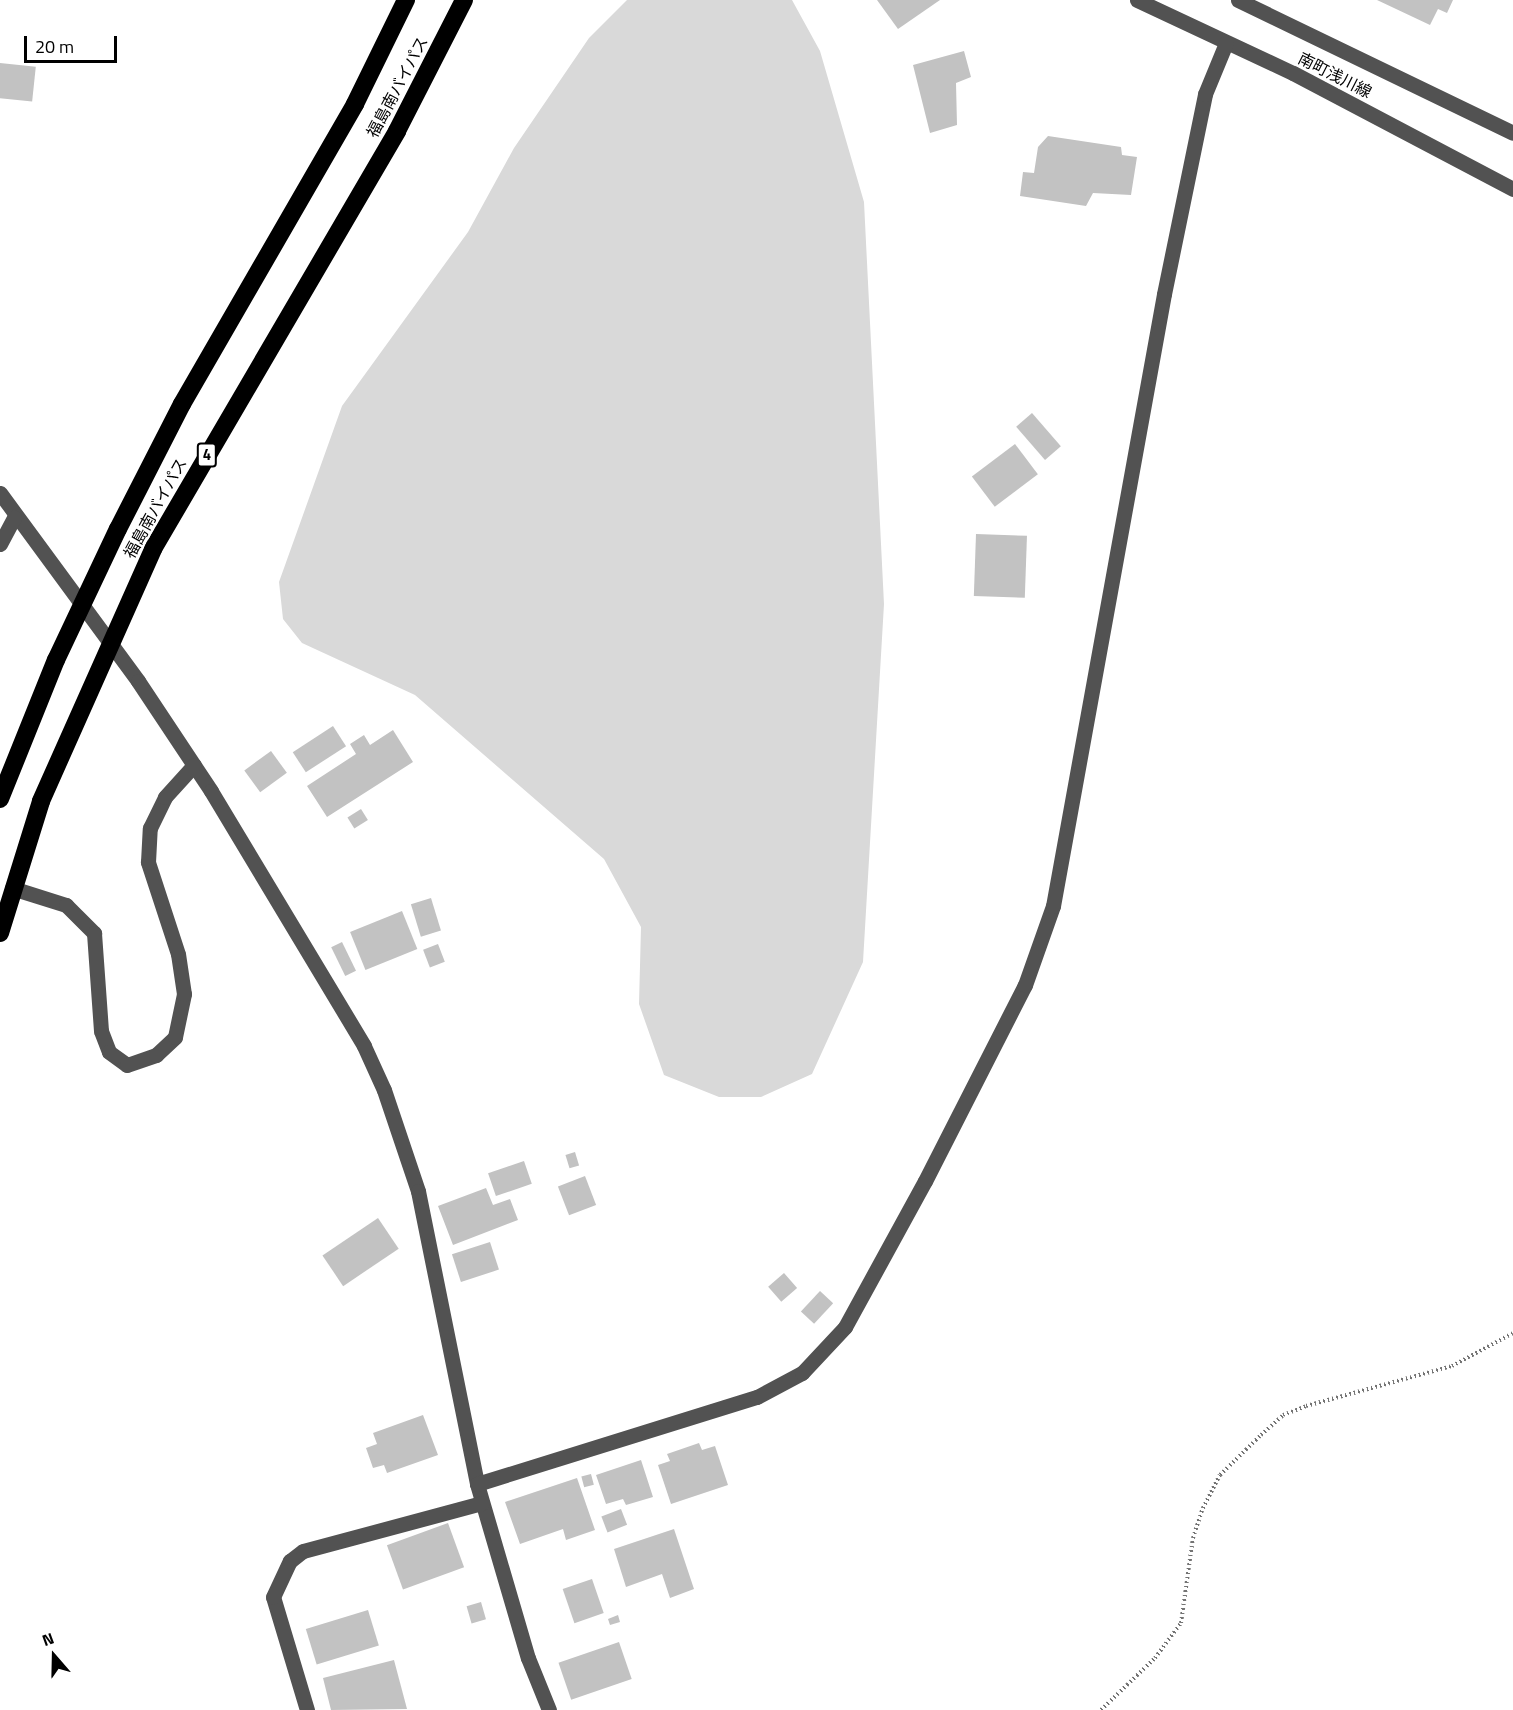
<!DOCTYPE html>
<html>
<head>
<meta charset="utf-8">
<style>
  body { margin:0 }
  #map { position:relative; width:1513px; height:1710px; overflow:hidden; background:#fff; font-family:"Titillium Web","Noto Sans JP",sans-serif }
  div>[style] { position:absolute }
  .green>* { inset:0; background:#d9d9d9 }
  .building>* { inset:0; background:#c2c2c2; transform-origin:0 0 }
  .path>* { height:4px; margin-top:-2px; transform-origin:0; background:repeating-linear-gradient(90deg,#747474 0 1.5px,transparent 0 4.5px) }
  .minor>* { height:15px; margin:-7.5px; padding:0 7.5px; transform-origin:7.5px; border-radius:7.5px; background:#525252 }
  .highway>* { height:18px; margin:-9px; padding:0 9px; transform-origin:9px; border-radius:9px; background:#000 }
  span { translate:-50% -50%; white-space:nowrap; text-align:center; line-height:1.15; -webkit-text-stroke:4.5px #fff; paint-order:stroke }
  .shield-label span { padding:2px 4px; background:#fff; border:2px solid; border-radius:4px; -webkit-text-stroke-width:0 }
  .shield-label { font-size:15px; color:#000; font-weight:700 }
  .street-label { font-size:16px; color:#000 }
  .north { position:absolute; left:24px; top:1626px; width:60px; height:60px; -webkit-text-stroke:4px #fff; paint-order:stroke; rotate:340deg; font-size:16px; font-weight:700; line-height:24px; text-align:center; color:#000 }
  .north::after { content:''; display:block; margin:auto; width:21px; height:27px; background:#000; clip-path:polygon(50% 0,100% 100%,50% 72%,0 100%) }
  .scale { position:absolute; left:24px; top:36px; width:93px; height:27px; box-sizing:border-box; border:3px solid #000; border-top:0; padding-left:8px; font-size:18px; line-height:21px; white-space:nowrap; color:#000; -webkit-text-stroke:4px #fff; paint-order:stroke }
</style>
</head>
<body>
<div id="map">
  <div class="green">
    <div style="clip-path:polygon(627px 0,792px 0,820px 51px,864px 202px,884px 604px,863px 962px,812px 1074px,761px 1097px,719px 1097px,664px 1075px,639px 1004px,641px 927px,604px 859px,415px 695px,302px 643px,283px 619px,279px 582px,342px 406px,468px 232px,514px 148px,589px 38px)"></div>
  </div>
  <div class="building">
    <div style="clip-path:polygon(877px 0,940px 0,898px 29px)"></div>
    <div style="clip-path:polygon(1377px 0,1453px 0,1447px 13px,1438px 9px,1430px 25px)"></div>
    <div style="clip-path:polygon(964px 51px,971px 77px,956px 83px,957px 125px,930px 133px,913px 65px)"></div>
    <div style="left:0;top:63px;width:36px;height:35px;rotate:6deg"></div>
    <div style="clip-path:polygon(1048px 136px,1121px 147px,1122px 155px,1137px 157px,1131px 195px,1093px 193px,1086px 206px,1020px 196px,1023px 172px,1034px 173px,1038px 147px)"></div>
    <div style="left:1032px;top:413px;width:44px;height:21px;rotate:49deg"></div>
    <div style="left:1015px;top:444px;width:38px;height:54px;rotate:53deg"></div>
    <div style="left:976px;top:534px;width:51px;height:62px;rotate:2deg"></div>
    <div style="left:333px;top:726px;width:24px;height:48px;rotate:57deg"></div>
    <div style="clip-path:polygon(393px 730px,413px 762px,327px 817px,307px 786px,356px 754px,350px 744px,364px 735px,370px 745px)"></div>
    <div style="left:271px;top:751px;width:27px;height:33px;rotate:54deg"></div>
    <div style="left:361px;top:809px;width:13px;height:16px;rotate:58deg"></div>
    <div style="left:431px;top:898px;width:34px;height:21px;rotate:73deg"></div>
    <div style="left:402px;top:911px;width:41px;height:56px;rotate:68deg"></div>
    <div style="left:342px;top:942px;width:32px;height:12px;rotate:64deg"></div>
    <div style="left:438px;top:944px;width:19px;height:16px;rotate:69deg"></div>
    <div style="left:575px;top:1152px;width:14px;height:10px;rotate:73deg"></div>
    <div style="left:524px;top:1161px;width:24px;height:38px;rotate:71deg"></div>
    <div style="left:585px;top:1176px;width:31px;height:29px;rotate:69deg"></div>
    <div style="clip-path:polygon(486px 1188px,493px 1205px,510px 1199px,518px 1220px,453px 1245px,438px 1206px)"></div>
    <div style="left:378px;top:1218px;width:37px;height:67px;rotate:56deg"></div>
    <div style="left:490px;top:1242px;width:29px;height:40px;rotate:72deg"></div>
    <div style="left:784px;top:1273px;width:20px;height:21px;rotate:49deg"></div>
    <div style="left:820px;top:1291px;width:18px;height:28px;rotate:43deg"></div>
    <div style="clip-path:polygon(423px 1415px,438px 1455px,387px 1473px,384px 1465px,373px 1468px,366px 1448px,377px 1444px,373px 1433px)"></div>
    <div style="clip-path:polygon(699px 1443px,702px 1450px,715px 1446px,728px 1485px,671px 1504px,658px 1465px,670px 1461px,667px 1454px)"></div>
    <div style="clip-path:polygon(641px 1460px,653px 1497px,626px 1505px,623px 1499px,606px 1504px,596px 1475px)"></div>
    <div style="left:591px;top:1474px;width:11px;height:10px;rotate:75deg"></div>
    <div style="clip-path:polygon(577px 1478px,595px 1530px,566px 1540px,563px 1529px,520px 1544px,505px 1502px)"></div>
    <div style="left:621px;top:1509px;width:17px;height:21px;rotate:69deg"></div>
    <div style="left:448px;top:1523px;width:47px;height:65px;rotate:70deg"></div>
    <div style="clip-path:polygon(674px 1529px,694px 1589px,670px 1598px,662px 1574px,626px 1587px,614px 1549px)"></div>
    <div style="left:592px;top:1579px;width:36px;height:31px;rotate:71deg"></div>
    <div style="left:481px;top:1602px;width:18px;height:15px;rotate:74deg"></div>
    <div style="left:368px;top:1610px;width:37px;height:65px;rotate:73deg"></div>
    <div style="clip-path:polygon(618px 1615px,620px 1622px,610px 1625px,608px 1619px)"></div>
    <div style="left:619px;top:1642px;width:39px;height:64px;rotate:71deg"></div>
    <div style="clip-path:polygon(394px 1660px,407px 1709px,331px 1710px,323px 1678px)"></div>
  </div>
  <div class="path">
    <div style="left:1101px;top:1710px;width:75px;rotate:-43.9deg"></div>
    <div style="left:1155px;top:1658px;width:44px;rotate:-53.4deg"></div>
    <div style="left:1181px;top:1623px;width:86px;rotate:-82deg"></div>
    <div style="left:1193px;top:1538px;width:32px;rotate:-72deg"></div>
    <div style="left:1203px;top:1508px;width:37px;rotate:-63deg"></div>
    <div style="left:1220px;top:1475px;width:57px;rotate:-44.3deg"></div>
    <div style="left:1261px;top:1435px;width:30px;rotate:-42deg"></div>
    <div style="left:1283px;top:1415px;width:25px;rotate:-21deg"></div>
    <div style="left:1306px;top:1406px;width:151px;rotate:-15.3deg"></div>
    <div style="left:1452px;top:1366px;width:69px;rotate:-28.4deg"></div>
  </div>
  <div class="minor">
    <div style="left:1137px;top:0;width:172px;rotate:25.1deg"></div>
    <div style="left:1293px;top:73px;width:249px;rotate:27.8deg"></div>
    <div style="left:1238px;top:0;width:305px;rotate:25.8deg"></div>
    <div style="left:0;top:493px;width:233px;rotate:53.7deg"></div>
    <div style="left:138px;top:681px;width:132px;rotate:56.4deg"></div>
    <div style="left:211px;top:791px;width:297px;rotate:59deg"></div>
    <div style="left:364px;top:1046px;width:48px;rotate:65.6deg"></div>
    <div style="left:384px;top:1090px;width:107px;rotate:71.4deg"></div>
    <div style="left:418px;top:1191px;width:299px;rotate:78.6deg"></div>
    <div style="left:477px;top:1484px;width:181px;rotate:73.7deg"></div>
    <div style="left:528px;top:1658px;width:56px;rotate:68deg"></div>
    <div style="left:0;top:544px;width:30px;rotate:-62deg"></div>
    <div style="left:12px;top:888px;width:57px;rotate:17.5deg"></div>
    <div style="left:66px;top:905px;width:40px;rotate:45deg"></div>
    <div style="left:94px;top:933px;width:98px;rotate:85.9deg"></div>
    <div style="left:101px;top:1031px;width:22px;rotate:69deg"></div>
    <div style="left:109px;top:1052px;width:22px;rotate:36deg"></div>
    <div style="left:127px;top:1065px;width:31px;rotate:-19deg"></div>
    <div style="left:156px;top:1055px;width:26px;rotate:-43deg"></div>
    <div style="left:175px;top:1037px;width:44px;rotate:-78.2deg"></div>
    <div style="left:184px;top:994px;width:40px;rotate:-98.5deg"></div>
    <div style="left:178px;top:954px;width:97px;rotate:-108.1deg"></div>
    <div style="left:148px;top:862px;width:34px;rotate:-87deg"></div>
    <div style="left:150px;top:828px;width:34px;rotate:-64deg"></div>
    <div style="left:165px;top:797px;width:43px;rotate:-47.8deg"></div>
    <div style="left:477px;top:1484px;width:293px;rotate:-17.3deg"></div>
    <div style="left:757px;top:1397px;width:51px;rotate:-28.1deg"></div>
    <div style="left:802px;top:1373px;width:63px;rotate:-46.9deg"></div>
    <div style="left:845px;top:1327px;width:166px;rotate:-61.3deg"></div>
    <div style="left:925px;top:1181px;width:220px;rotate:-63deg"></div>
    <div style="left:1025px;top:985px;width:84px;rotate:-70.5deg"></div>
    <div style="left:1053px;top:906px;width:622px;rotate:-79.72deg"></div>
    <div style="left:1164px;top:294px;width:204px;rotate:-78.4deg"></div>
    <div style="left:1205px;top:94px;width:55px;rotate:-67.6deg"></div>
    <div style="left:307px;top:1710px;width:118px;rotate:-106.7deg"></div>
    <div style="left:273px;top:1597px;width:40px;rotate:-65deg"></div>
    <div style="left:290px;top:1561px;width:16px;rotate:-38deg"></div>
    <div style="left:303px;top:1551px;width:185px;rotate:-15deg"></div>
  </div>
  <div class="highway">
    <div style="left:0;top:799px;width:150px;rotate:-68.1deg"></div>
    <div style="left:56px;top:660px;width:145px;rotate:-64.7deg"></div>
    <div style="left:118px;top:529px;width:140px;rotate:-62.9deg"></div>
    <div style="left:182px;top:404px;width:346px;rotate:-60deg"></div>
    <div style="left:355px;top:104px;width:116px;rotate:-63.9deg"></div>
    <div style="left:0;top:933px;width:138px;rotate:-72.7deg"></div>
    <div style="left:41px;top:801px;width:276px;rotate:-66deg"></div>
    <div style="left:153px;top:549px;width:484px;rotate:-59.7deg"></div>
    <div style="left:397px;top:131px;width:147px;rotate:-62.9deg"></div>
  </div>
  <div class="shield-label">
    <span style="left:207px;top:455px">4</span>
  </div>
  <div class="street-label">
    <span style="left:1335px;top:75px;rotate:27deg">南町浅川線</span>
    <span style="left:397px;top:87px;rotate:-62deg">福島南バイパス</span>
    <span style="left:155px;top:508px;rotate:-61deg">福島南バイパス</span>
  </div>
  <div class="north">N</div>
  <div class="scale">20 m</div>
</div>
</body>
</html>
